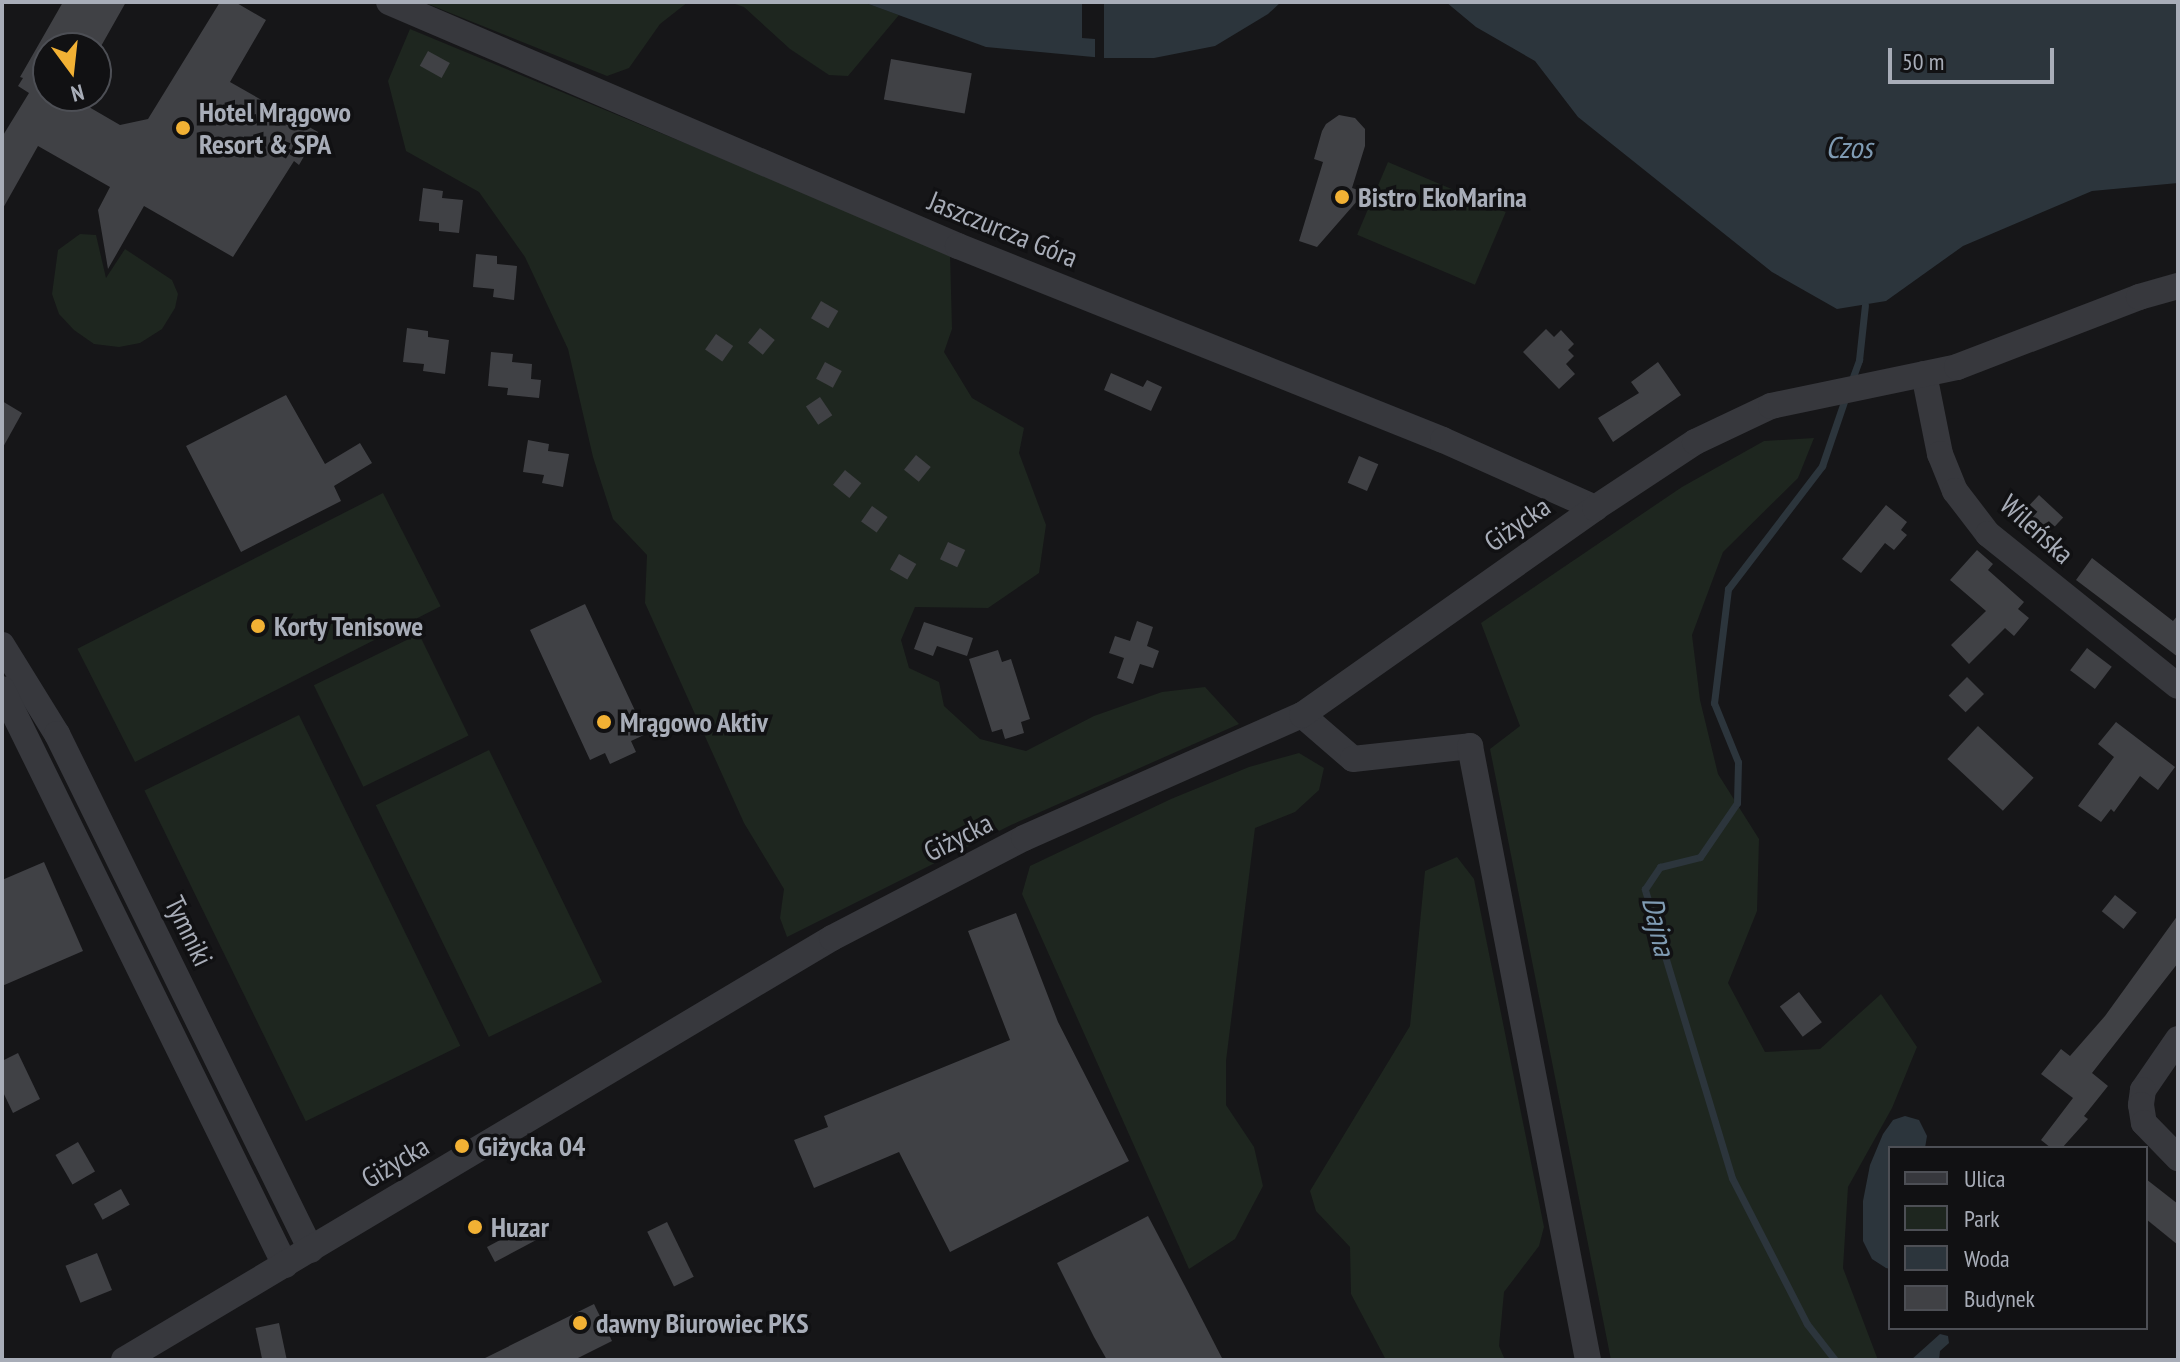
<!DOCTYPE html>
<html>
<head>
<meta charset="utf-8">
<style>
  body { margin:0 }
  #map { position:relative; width:2180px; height:1362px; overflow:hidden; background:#161618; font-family:"PT Sans Narrow",sans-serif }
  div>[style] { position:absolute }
  .green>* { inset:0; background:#1e261f; transform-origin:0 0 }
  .water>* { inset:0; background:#2c353c }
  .pier>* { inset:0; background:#161618 }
  .stream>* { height:7px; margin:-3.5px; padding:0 3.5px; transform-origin:3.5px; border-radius:3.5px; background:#2c353c }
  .building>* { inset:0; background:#404145; transform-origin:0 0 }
  .minor>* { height:26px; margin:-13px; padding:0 13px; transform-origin:13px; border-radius:13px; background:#37383d }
  .dots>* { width:22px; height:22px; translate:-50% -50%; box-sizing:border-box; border:4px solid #111113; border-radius:50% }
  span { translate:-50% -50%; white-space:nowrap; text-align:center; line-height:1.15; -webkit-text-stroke:7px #111113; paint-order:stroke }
  .poi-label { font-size:28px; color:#a8adb8; font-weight:700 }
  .left { translate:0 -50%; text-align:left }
  .street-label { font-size:28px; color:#a8adb8 }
  .water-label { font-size:30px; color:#7f9bb3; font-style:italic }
  .frame { position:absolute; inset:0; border:4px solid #a8adb8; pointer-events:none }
  .legend { position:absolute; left:1888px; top:1146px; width:260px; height:184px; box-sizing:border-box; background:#111113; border:2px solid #4d4f55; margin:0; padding:10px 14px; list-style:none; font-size:24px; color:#a8adb8 }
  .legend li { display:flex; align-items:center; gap:16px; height:40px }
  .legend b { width:40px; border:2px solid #4d4f55 }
  .north { position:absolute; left:32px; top:32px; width:80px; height:80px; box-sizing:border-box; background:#111113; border:2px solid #4d4f55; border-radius:50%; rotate:165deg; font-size:22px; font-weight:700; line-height:32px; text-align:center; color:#a8adb8 }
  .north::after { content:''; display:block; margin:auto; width:28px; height:36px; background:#f2b134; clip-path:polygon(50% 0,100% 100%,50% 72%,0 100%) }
  .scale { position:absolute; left:1888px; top:48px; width:166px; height:36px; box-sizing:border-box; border:4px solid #a8adb8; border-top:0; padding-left:10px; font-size:24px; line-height:28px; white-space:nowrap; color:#a8adb8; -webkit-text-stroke:6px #111113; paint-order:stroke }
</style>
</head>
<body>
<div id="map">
  <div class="green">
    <div style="clip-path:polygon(423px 2px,688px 2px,660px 24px,629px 68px,607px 76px)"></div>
    <div style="clip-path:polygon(729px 2px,863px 2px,899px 15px,848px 76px,829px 75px,790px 49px,744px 7px)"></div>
    <div style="clip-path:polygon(410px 29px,950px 253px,952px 329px,944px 352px,972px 398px,1024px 428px,1019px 453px,1046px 525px,1039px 573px,988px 608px,915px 607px,901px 640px,909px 668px,939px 682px,944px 706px,980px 739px,1026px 751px,1094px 716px,1162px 692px,1205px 687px,1239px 724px,1011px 825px,787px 937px,780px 918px,784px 889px,744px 823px,645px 603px,647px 555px,613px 519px,593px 457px,568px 349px,525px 257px,479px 192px,406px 151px,388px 81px)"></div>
    <div style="left:1388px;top:162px;width:128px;height:79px;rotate:23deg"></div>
    <div style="clip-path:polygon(80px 234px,96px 235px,106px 278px,125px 249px,172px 280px,178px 294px,175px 308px,162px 329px,140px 343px,119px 347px,94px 344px,74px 330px,59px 314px,52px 294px,58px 250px)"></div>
    <div style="clip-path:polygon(1814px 438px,1798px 478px,1723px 552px,1692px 635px,1700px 700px,1718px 774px,1759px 839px,1757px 911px,1728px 983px,1765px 1052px,1820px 1049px,1881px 994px,1917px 1047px,1892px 1108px,1848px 1187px,1843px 1268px,1878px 1360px,1611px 1360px,1490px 749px,1520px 726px,1481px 623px,1682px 487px,1764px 441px)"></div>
    <div style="left:383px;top:493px;width:127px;height:343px;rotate:63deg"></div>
    <div style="left:419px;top:634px;width:113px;height:117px;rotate:64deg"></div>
    <div style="left:299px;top:715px;width:368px;height:172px;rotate:64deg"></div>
    <div style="left:489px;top:750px;width:258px;height:126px;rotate:64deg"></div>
    <div style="clip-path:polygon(1299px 753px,1324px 768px,1319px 790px,1295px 812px,1255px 828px,1226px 1061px,1226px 1105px,1254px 1147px,1263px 1186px,1235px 1239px,1189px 1269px,1022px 894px,1030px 866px,1171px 799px,1249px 767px)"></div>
    <div style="clip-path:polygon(1457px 857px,1474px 879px,1544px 1227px,1539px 1246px,1504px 1292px,1499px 1346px,1505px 1360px,1386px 1360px,1351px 1294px,1350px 1247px,1316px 1211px,1310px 1191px,1410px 1026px,1425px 871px)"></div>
  </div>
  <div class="water">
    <div style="clip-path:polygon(863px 2px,1281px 2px,1268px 14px,1215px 46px,1154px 58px,1104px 58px,986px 47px)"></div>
    <div style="clip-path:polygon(1446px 2px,2178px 2px,2178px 183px,2092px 191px,1963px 246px,1886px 301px,1837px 309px,1772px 272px,1578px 117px,1535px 61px,1476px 27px)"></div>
    <div style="clip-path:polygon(1905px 1116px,1919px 1120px,1927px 1136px,1925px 1148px,1890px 1148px,1890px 1269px,1886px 1268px,1872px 1259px,1863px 1241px,1863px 1201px,1870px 1165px,1883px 1134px,1893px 1120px)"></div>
    <div style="clip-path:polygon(1940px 1334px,1948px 1336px,1949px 1343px,1940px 1351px,1939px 1360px,1911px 1360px)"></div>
  </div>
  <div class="pier">
    <div style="clip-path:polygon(1082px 2px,1104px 2px,1104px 58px,1095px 58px,1095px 39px,1082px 38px)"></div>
  </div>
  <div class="stream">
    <div style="left:1850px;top:385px;width:27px;rotate:-70deg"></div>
    <div style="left:1859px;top:360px;width:55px;rotate:-83.8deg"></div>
    <div style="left:1835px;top:1360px;width:46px;rotate:-127.9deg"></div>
    <div style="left:1807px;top:1324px;width:164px;rotate:-117.2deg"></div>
    <div style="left:1732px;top:1178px;width:302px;rotate:-106.8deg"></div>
    <div style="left:1645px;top:889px;width:27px;rotate:-56deg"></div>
    <div style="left:1660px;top:867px;width:41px;rotate:-14deg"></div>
    <div style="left:1700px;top:857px;width:65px;rotate:-55.6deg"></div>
    <div style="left:1737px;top:803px;width:41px;rotate:-88.6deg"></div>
    <div style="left:1738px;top:762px;width:64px;rotate:-112.1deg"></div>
    <div style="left:1714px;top:703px;width:115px;rotate:-83deg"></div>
    <div style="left:1728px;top:589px;width:155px;rotate:-52.6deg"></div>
    <div style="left:1822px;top:466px;width:74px;rotate:-71.1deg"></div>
  </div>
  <div class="building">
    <div style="clip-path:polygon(63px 2px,126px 2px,100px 48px,48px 48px,48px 96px,70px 96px,120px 125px,148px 119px,220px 2px,235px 2px,266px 20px,230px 82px,318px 132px,299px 165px,294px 161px,233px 257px,144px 206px,108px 269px,98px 210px,110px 187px,38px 146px,2px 210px,2px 137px,29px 93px,18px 86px,23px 78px,20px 77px)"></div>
    <div style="left:428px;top:51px;width:25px;height:17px;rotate:29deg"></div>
    <div style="left:891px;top:59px;width:82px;height:41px;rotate:10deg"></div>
    <div style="clip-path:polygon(1339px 115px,1355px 118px,1365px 129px,1365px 146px,1352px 188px,1365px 192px,1317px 247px,1299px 241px,1323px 162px,1314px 159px,1322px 131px,1326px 124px)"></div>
    <div style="clip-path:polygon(423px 188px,443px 191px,442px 198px,463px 200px,459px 233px,439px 231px,439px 223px,419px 221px)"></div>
    <div style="clip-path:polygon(476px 254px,497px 256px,497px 264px,517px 266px,514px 300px,493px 297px,494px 289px,473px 287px)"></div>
    <div style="left:821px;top:301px;width:20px;height:20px;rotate:30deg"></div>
    <div style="clip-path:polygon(407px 328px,428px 331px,428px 337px,449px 340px,445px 374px,423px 371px,424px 364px,403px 362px)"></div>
    <div style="left:760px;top:328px;width:19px;height:19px;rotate:39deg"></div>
    <div style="clip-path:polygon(1546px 329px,1554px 337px,1561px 330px,1574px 344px,1568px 350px,1574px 356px,1566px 364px,1575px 374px,1559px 389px,1523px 352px)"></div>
    <div style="left:716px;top:334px;width:21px;height:19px;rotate:35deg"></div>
    <div style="clip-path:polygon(491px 352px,513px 354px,512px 362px,532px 364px,531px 379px,541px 380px,539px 398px,507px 395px,508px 388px,488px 386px)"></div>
    <div style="left:825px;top:362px;width:19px;height:19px;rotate:28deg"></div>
    <div style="clip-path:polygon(1658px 362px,1681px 395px,1613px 442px,1598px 418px,1639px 393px,1631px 382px)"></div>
    <div style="clip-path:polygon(1111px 373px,1143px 387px,1147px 380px,1162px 387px,1151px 411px,1104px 390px)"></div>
    <div style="clip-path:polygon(286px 395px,325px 464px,360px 443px,372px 463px,334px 486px,341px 501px,241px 552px,186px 446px)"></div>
    <div style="left:820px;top:397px;width:22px;height:17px;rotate:56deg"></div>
    <div style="clip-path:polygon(2px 401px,22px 413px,2px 449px)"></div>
    <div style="clip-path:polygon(528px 440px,549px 444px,548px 451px,569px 454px,563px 487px,542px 483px,544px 475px,523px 472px)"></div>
    <div style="left:916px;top:455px;width:19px;height:19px;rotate:39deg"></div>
    <div style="left:1359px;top:456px;width:21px;height:29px;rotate:23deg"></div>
    <div style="left:845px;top:470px;width:21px;height:19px;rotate:39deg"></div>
    <div style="left:2039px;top:495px;width:33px;height:31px;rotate:43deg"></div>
    <div style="clip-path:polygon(1886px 505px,1907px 522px,1901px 530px,1907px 535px,1894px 550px,1885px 543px,1861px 573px,1842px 559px)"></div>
    <div style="left:872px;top:506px;width:19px;height:19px;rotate:35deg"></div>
    <div style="left:948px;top:542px;width:19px;height:19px;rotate:25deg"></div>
    <div style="clip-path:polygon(1977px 550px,1993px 564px,1988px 570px,2024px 602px,2018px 609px,2029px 618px,2014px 636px,2005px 628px,1969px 664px,1951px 645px,1986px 611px,1950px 580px)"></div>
    <div style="left:899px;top:554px;width:20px;height:18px;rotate:30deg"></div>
    <div style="clip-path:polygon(2092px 558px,2173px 621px,2178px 615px,2178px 657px,2076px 580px)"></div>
    <div style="clip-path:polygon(585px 604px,646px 734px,631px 741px,636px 752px,610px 764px,605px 753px,590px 760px,530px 630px)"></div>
    <div style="clip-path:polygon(1137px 621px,1153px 627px,1147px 646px,1159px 651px,1153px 668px,1140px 664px,1133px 684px,1117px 678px,1124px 658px,1109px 653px,1115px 636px,1130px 641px)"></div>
    <div style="clip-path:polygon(924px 622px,973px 638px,967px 656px,937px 646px,933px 656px,914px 649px)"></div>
    <div style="left:2087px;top:648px;width:31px;height:28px;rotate:37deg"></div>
    <div style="clip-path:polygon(998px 650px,1002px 662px,1011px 659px,1030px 719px,1021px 722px,1024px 733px,1005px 739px,1002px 729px,992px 732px,969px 659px)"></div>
    <div style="left:1967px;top:677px;width:24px;height:26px;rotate:45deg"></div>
    <div style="clip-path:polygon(2116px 722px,2175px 767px,2158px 790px,2140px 776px,2114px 812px,2111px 809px,2101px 822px,2078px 806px,2114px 757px,2098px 744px)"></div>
    <div style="left:1978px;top:726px;width:76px;height:45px;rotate:43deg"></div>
    <div style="clip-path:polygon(44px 862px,83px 951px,2px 986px,2px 880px)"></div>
    <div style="left:2115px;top:895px;width:28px;height:21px;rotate:39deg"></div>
    <div style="clip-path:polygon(1016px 913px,1058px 1022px,1129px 1161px,950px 1252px,899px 1152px,814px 1188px,794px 1140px,828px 1127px,824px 1116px,1010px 1040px,968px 931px)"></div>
    <div style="clip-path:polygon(2178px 915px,2178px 963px,2092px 1073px,2108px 1086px,2084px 1116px,2088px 1119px,2062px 1148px,2051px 1148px,2041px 1140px,2073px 1098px,2041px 1074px,2061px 1049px,2070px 1056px,2105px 1016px)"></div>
    <div style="left:1799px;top:992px;width:38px;height:24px;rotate:53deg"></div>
    <div style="clip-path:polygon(18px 1053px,40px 1099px,13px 1113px,2px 1090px,2px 1061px)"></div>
    <div style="left:78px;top:1142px;width:34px;height:26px;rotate:60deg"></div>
    <div style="clip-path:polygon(2146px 1179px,2178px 1204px,2178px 1245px,2146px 1219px)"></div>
    <div style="left:121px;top:1189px;width:18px;height:31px;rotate:61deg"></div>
    <div style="clip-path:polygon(1148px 1216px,1187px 1290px,1223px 1360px,1107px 1360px,1094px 1337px,1057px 1263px)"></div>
    <div style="left:667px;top:1222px;width:61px;height:22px;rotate:64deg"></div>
    <div style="left:532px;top:1223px;width:17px;height:51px;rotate:62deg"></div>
    <div style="left:97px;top:1253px;width:40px;height:34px;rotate:68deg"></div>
    <div style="clip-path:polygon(594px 1304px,612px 1341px,574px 1360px,481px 1360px)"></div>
    <div style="left:279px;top:1323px;width:38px;height:24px;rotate:78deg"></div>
  </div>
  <div class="minor">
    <div style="left:389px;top:2px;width:619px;rotate:23.21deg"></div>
    <div style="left:958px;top:246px;width:522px;rotate:21.8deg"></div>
    <div style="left:1443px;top:440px;width:167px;rotate:24.1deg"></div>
    <div style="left:1924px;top:374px;width:82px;rotate:78.7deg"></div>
    <div style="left:1940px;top:454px;width:40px;rotate:68deg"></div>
    <div style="left:1955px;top:491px;width:54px;rotate:52.5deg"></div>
    <div style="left:1988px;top:534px;width:243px;rotate:38.7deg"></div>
    <div style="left:2px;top:645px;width:105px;rotate:58.3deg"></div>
    <div style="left:57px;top:734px;width:575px;rotate:63.79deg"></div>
    <div style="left:2px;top:689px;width:642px;rotate:63.83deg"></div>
    <div style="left:1302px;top:715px;width:67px;rotate:40.8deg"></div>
    <div style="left:1353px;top:759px;width:118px;rotate:-6.3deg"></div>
    <div style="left:1470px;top:746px;width:625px;rotate:79.12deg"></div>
    <div style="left:2178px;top:1039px;width:62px;rotate:124.5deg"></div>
    <div style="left:2143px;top:1090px;width:15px;rotate:98deg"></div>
    <div style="left:2141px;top:1105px;width:18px;rotate:81deg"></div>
    <div style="left:2144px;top:1123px;width:49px;rotate:45.8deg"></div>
    <div style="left:124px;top:1360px;width:824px;rotate:-30.8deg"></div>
    <div style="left:832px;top:938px;width:216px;rotate:-27.5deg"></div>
    <div style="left:1024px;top:838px;width:304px;rotate:-23.9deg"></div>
    <div style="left:1302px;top:715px;width:359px;rotate:-35.2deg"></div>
    <div style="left:1595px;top:508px;width:120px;rotate:-33.4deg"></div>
    <div style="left:1695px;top:442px;width:84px;rotate:-25.3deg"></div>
    <div style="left:1771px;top:406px;width:190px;rotate:-11.8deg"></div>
    <div style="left:1957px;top:367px;width:195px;rotate:-21deg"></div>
    <div style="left:2139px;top:297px;width:41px;rotate:-15.8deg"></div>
  </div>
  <div class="dots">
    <div style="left:183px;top:128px;background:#f2b134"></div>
    <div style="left:1342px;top:197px;background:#f2b134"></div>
    <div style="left:258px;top:626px;background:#f2b134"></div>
    <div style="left:604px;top:722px;background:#f2b134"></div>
    <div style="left:462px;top:1146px;background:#f2b134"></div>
    <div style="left:475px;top:1227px;background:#f2b134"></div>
    <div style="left:580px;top:1323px;background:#f2b134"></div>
  </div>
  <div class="poi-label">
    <span class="left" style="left:199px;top:128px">Hotel Mrągowo<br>Resort &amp; SPA</span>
    <span class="left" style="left:1358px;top:197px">Bistro EkoMarina</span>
    <span class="left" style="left:274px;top:626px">Korty Tenisowe</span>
    <span class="left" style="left:620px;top:722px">Mrągowo Aktiv</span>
    <span class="left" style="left:478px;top:1146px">Giżycka 04</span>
    <span class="left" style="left:491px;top:1227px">Huzar</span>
    <span class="left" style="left:596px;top:1323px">dawny Biurowiec PKS</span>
  </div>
  <div class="street-label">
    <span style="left:1003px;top:229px;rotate:22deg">Jaszczurcza Góra</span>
    <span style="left:1517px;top:524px;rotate:-35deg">Giżycka</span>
    <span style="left:2037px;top:529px;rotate:42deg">Wileńska</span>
    <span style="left:958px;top:837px;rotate:-27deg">Giżycka</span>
    <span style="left:189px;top:931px;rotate:64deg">Tymniki</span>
    <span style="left:395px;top:1162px;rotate:-31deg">Giżycka</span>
  </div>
  <div class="water-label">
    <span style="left:1849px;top:147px">Czos</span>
    <span style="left:1659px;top:926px;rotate:77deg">Dajna</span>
  </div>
  <div class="frame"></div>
  <ul class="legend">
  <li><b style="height:10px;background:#37383d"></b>Ulica</li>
  <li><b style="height:22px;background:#1e261f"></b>Park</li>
  <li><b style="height:22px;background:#2c353c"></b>Woda</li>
  <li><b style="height:22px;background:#404145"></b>Budynek</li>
  </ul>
  <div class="north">N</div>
  <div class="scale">50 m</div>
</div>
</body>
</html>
